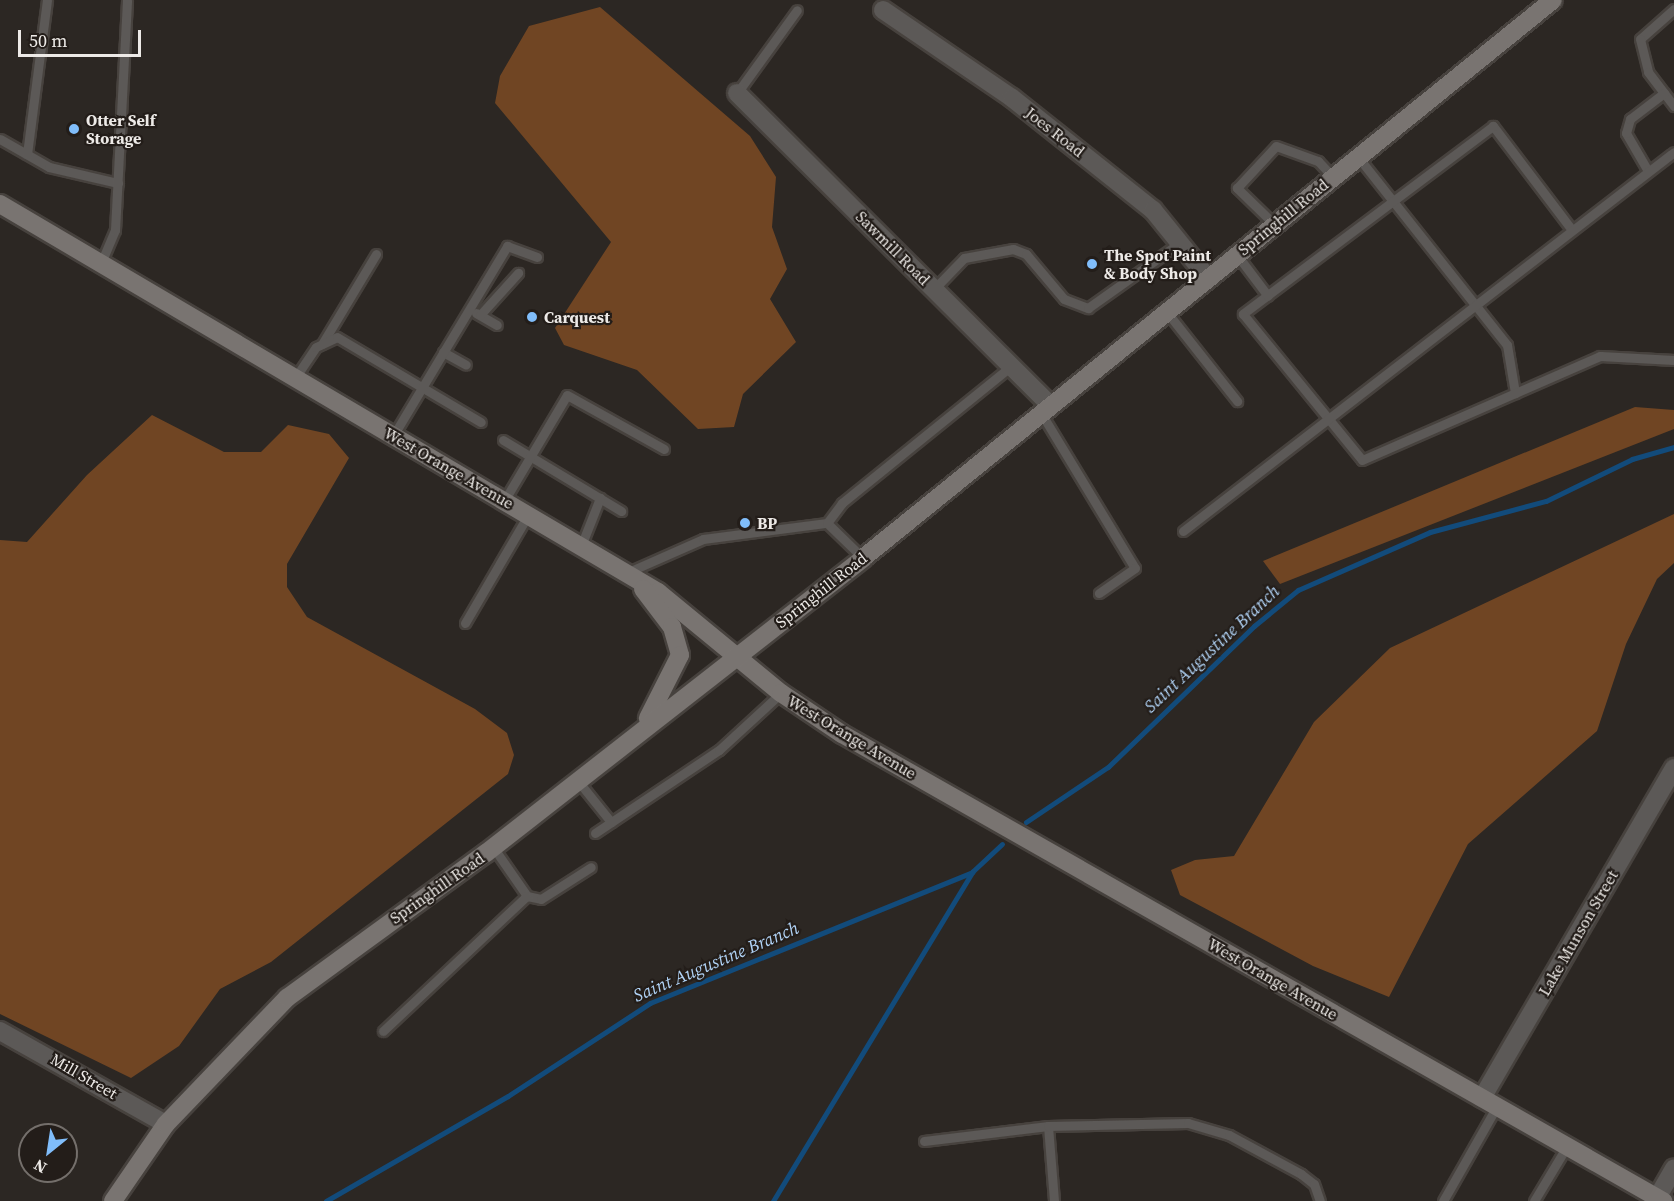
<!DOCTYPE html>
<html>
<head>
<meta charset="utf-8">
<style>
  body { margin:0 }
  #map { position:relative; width:1674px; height:1201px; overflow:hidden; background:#2c2723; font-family:"Source Serif 4",serif }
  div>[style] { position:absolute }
  .green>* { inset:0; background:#704523 }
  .stream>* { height:5px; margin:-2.5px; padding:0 2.5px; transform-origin:2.5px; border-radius:2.5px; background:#124b7b }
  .roads { filter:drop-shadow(2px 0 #47423e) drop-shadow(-2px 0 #47423e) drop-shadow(0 2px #47423e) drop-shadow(0 -2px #47423e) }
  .service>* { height:9px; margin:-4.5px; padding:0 4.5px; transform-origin:4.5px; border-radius:4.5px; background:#5c5957 }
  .minor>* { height:18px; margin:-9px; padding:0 9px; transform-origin:9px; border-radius:9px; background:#5c5957 }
  .secondary>* { height:18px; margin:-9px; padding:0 9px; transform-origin:9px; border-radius:9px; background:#797471 }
  .dots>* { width:16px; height:16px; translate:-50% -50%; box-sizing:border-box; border:3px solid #231d19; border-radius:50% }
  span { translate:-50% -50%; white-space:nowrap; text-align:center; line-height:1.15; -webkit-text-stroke:4.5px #231d19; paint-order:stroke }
  .poi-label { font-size:16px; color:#edeae7; font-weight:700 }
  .left { translate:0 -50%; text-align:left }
  .street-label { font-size:16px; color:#edeae7 }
  .water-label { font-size:18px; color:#b0d2f5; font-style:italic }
  .north { position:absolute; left:18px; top:1123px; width:60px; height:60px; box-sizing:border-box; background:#231d19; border:2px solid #746f6b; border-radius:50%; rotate:210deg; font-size:16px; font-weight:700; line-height:24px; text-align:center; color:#edeae7 }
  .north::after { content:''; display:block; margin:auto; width:21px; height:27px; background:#80bdfa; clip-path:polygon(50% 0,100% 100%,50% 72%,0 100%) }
  .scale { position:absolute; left:18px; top:30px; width:123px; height:27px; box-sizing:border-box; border:3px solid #edeae7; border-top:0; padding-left:8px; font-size:18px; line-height:21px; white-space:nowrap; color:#edeae7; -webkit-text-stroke:4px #231d19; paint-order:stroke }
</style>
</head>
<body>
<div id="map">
  <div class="green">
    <div style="clip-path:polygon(600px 7px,750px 136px,776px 177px,772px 227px,787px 269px,770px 299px,796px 342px,743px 394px,734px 427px,698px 429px,637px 370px,564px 345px,555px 328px,611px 242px,495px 103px,500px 76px,529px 26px)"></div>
    <div style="clip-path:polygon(1635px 407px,1674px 410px,1674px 429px,1280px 584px,1263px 561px)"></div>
    <div style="clip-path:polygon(152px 415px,224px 452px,261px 452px,288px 425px,329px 434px,349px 458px,287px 564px,287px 587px,307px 617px,475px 709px,507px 733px,514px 755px,508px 774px,271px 962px,220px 989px,179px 1046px,131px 1078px,0 1014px,0 540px,27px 542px,87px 475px)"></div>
    <div style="clip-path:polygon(1674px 514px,1674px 563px,1657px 579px,1626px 644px,1597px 731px,1468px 844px,1389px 997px,1313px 966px,1180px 895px,1171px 870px,1195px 860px,1234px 856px,1314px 722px,1390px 648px)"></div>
  </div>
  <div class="stream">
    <div style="left:1026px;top:822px;width:99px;rotate:-33.9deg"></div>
    <div style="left:1108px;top:767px;width:203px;rotate:-44deg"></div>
    <div style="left:1254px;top:626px;width:57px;rotate:-39.3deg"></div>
    <div style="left:1298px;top:590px;width:144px;rotate:-23.7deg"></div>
    <div style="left:1430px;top:532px;width:120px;rotate:-15deg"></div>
    <div style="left:1546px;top:501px;width:96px;rotate:-26deg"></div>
    <div style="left:1632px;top:459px;width:44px;rotate:-15.9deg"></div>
    <div style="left:326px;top:1201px;width:210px;rotate:-30deg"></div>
    <div style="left:508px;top:1096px;width:170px;rotate:-33.2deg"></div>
    <div style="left:650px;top:1003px;width:348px;rotate:-22.1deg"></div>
    <div style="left:972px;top:872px;width:41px;rotate:-43deg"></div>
    <div style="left:773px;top:1201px;width:385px;rotate:-58.8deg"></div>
  </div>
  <div class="roads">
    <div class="service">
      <div style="left:1674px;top:9px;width:45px;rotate:138.6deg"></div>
      <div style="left:1640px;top:39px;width:34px;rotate:76deg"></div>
      <div style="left:1648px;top:72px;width:43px;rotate:52.6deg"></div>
      <div style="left:737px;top:93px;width:102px;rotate:-54.1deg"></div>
      <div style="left:0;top:139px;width:56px;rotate:29.7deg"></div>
      <div style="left:49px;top:167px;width:71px;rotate:13.1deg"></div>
      <div style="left:27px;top:154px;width:155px;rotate:-82.6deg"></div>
      <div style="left:1358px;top:157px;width:240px;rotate:51.6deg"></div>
      <div style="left:1507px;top:345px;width:49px;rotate:80.5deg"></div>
      <div style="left:1648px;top:171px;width:44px;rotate:-120.1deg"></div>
      <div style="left:1626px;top:133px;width:15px;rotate:-74deg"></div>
      <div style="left:1630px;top:119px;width:43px;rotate:-37.4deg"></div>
      <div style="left:1274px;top:224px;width:52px;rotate:-135.8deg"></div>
      <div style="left:1237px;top:188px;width:57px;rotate:-47.1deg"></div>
      <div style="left:1276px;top:146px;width:45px;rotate:19.7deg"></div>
      <div style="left:1318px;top:161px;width:22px;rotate:47deg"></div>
      <div style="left:1572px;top:230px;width:131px;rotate:-127.2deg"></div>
      <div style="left:1493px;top:126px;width:313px;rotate:143.1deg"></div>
      <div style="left:1243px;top:314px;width:188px;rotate:50.8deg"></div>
      <div style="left:1362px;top:460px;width:260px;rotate:-23.6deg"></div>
      <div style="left:1600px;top:356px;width:74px;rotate:3.1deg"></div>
      <div style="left:1237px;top:255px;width:51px;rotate:52.9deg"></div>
      <div style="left:101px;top:263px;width:36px;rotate:-67deg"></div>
      <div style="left:115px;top:230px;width:230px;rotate:-87deg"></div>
      <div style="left:934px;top:289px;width:43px;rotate:-45.9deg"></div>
      <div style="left:964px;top:258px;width:50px;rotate:-10.4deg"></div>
      <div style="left:1013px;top:249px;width:14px;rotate:21deg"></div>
      <div style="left:1026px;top:254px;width:59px;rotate:49.8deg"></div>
      <div style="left:1064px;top:299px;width:26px;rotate:21deg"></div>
      <div style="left:1088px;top:308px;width:114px;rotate:-35.4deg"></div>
      <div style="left:1166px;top:311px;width:115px;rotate:51.7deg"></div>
      <div style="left:476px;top:313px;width:24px;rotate:30deg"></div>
      <div style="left:480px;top:315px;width:57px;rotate:-47.9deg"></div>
      <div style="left:322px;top:344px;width:105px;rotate:-59deg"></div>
      <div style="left:443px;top:352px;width:26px;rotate:29deg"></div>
      <div style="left:295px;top:378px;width:37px;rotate:-56deg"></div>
      <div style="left:316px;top:347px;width:23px;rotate:-25deg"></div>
      <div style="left:337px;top:337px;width:167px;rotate:30.6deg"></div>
      <div style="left:1041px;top:413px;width:181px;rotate:58.8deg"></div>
      <div style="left:1135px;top:568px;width:44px;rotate:145.2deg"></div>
      <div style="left:393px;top:436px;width:222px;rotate:-59deg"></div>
      <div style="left:507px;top:246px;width:32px;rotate:20deg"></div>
      <div style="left:503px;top:440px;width:138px;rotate:31deg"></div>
      <div style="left:504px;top:501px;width:123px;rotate:-59.3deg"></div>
      <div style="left:567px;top:395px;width:111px;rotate:29.1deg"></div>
      <div style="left:827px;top:523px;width:50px;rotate:44.2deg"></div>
      <div style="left:1183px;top:531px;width:620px;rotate:-37.66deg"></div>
      <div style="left:581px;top:546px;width:52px;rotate:-68.4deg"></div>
      <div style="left:626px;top:573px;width:84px;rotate:-23.8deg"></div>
      <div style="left:703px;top:539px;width:125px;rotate:-7.4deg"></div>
      <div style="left:827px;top:523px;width:25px;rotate:-53deg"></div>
      <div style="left:842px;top:503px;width:218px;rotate:-39deg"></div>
      <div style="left:465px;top:623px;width:125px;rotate:-59.7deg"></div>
      <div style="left:578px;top:781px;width:53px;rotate:51.2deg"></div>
      <div style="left:595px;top:833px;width:149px;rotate:-33.8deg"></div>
      <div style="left:719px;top:750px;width:84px;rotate:-42.6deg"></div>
      <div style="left:493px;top:847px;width:60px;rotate:55.2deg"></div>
      <div style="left:527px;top:896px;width:14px;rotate:12deg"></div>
      <div style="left:541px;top:899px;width:59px;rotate:-32.6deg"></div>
      <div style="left:383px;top:1031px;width:197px;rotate:-43.2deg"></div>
      <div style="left:1048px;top:1126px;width:75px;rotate:85.4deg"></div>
      <div style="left:924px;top:1141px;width:125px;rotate:-6.9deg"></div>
      <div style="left:1048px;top:1126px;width:140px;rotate:-1.2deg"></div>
      <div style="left:1188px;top:1123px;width:43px;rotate:16.3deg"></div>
      <div style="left:1229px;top:1135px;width:82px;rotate:28.4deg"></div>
      <div style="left:1301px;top:1174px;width:16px;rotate:38deg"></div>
      <div style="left:1314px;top:1184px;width:18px;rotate:71deg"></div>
      <div style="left:1443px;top:1201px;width:109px;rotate:-60.4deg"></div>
      <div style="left:1534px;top:1201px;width:64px;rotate:-59deg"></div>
    </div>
    <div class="minor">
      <div style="left:883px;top:10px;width:156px;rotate:34.3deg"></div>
      <div style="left:1012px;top:98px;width:180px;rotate:38.5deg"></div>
      <div style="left:1153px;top:210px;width:86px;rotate:51.1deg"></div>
      <div style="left:737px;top:93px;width:441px;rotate:44.9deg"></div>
      <div style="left:0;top:1031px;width:190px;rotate:29.3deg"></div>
      <div style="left:1482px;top:1098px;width:382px;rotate:-59.8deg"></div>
      <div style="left:1657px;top:1198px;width:34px;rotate:-60deg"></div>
    </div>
    <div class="secondary">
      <div style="left:0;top:204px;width:764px;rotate:30.53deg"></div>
      <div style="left:658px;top:592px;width:159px;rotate:39.4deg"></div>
      <div style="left:781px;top:693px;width:73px;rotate:33.9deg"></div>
      <div style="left:842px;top:734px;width:945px;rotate:29.63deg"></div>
      <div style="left:643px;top:589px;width:48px;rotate:52.7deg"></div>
      <div style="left:672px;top:627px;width:29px;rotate:74deg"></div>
      <div style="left:680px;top:655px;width:71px;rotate:116.9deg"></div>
      <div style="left:113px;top:1201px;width:93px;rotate:-55.5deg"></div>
      <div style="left:166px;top:1124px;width:175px;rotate:-46.2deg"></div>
      <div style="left:287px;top:998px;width:246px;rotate:-36.1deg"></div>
      <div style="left:486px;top:853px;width:479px;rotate:-38deg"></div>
      <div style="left:863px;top:558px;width:887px;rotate:-38.96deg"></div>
    </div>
  </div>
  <div class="dots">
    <div style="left:74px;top:129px;background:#80bdfa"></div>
    <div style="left:1092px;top:264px;background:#80bdfa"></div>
    <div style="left:532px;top:317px;background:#80bdfa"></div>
    <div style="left:745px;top:523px;background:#80bdfa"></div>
  </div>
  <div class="poi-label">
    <span class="left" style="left:86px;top:129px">Otter Self<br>Storage</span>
    <span class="left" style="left:1104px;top:264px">The Spot Paint<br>&amp; Body Shop</span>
    <span class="left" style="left:544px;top:317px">Carquest</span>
    <span class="left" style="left:757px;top:523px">BP</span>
  </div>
  <div class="street-label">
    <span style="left:1055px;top:132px;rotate:38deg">Joes Road</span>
    <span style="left:1283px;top:217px;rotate:-39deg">Springhill Road</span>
    <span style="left:893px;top:248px;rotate:45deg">Sawmill Road</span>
    <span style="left:449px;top:468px;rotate:30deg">West Orange Avenue</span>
    <span style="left:821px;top:590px;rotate:-38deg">Springhill Road</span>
    <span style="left:852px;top:737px;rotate:31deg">West Orange Avenue</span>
    <span style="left:437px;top:888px;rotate:-35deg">Springhill Road</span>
    <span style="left:1578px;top:933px;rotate:-60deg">Lake Munson Street</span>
    <span style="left:1273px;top:979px;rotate:30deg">West Orange Avenue</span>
    <span style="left:84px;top:1076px;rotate:30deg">Mill Street</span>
  </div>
  <div class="water-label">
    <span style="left:1212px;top:649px;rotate:-43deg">Saint Augustine Branch</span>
    <span style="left:716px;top:962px;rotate:-23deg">Saint Augustine Branch</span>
  </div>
  <div class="north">N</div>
  <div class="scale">50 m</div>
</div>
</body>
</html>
